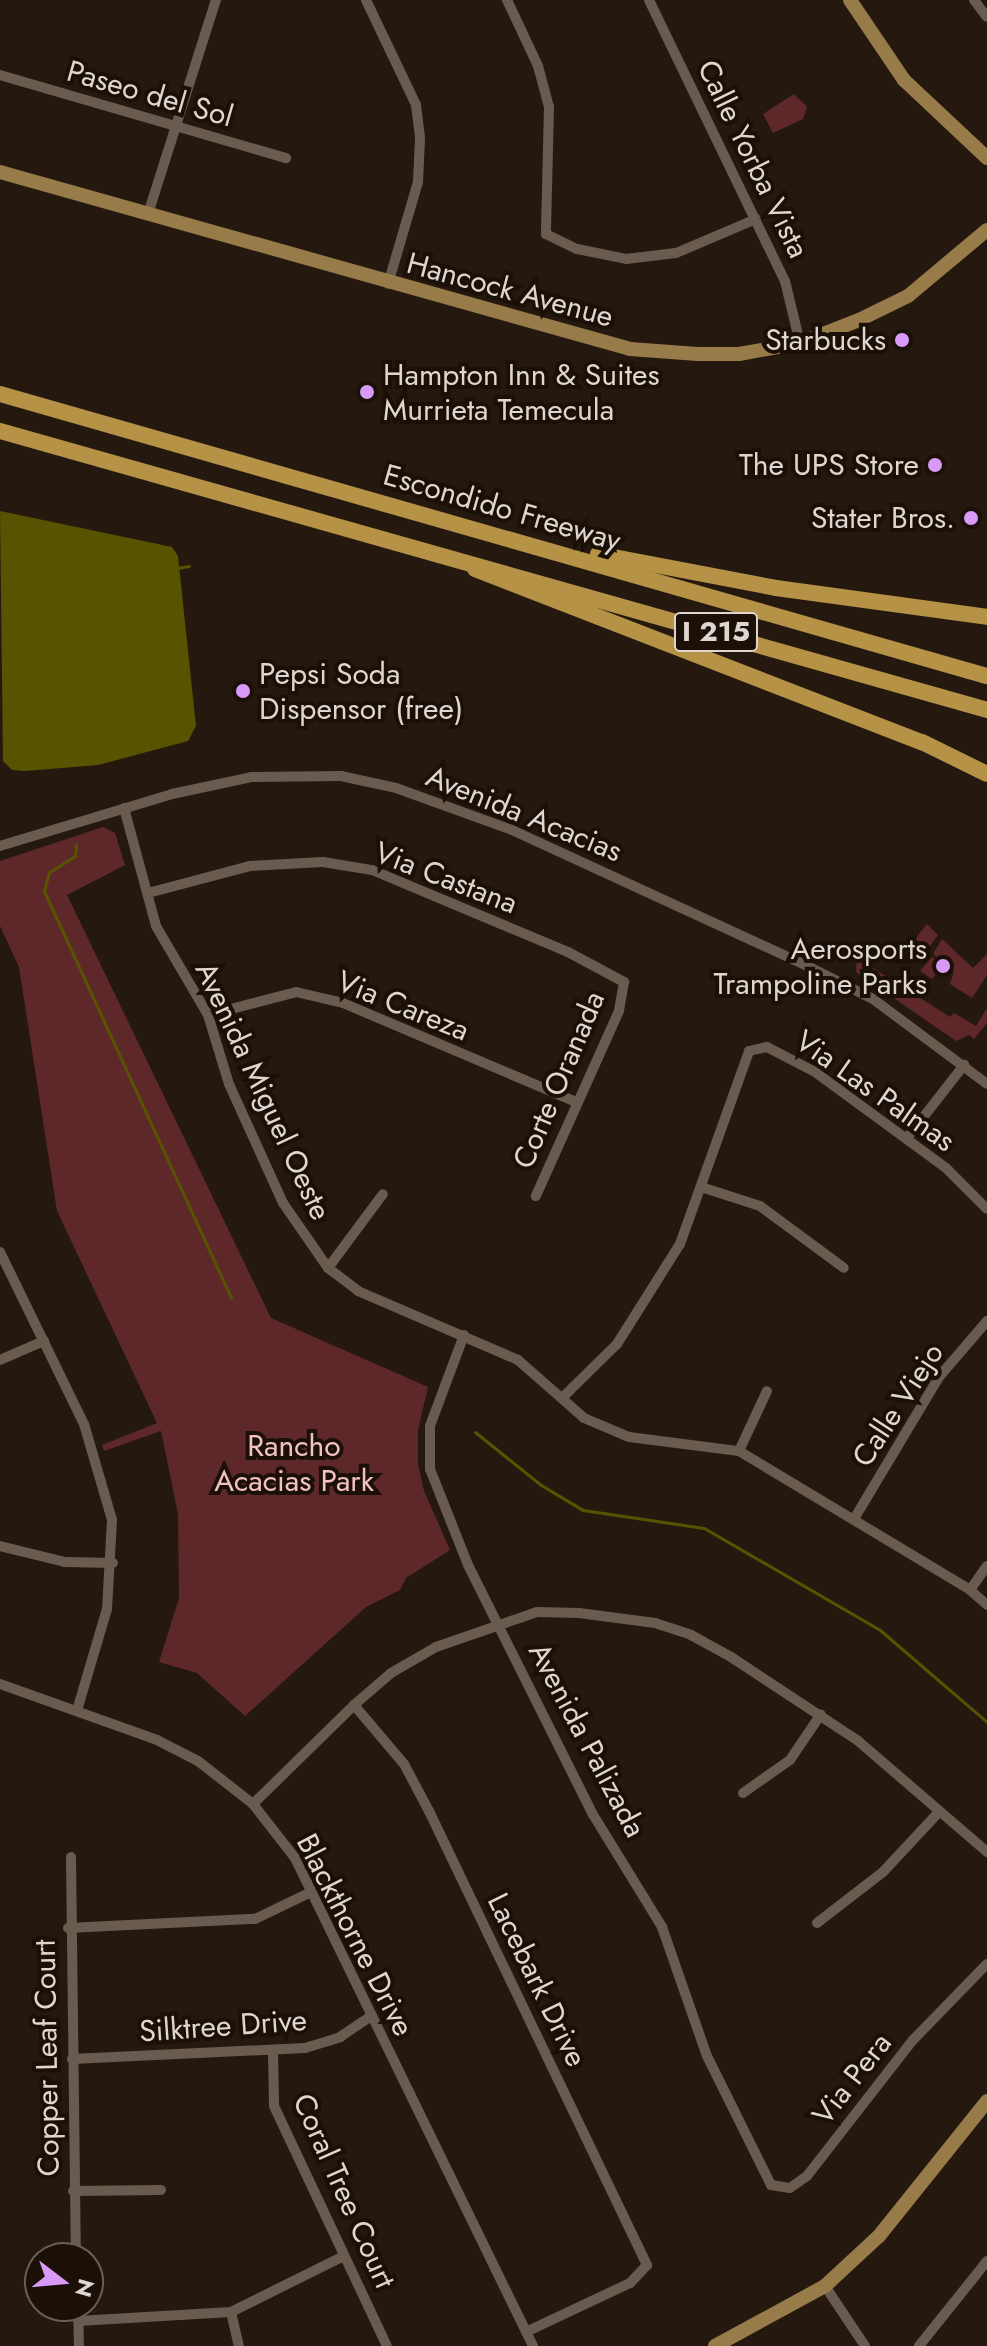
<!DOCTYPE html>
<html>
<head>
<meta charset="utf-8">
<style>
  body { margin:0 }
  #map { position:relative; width:987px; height:2346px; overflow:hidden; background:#25190f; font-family:Jost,sans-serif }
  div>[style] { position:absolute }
  .green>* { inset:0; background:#5e282a }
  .water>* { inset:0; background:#585301 }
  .stream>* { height:3px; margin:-1.5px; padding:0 1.5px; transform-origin:1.5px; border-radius:1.5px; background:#585301 }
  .minor>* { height:10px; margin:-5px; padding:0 5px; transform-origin:5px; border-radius:5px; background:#695b4f }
  .major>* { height:14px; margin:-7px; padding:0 7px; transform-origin:7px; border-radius:7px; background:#977c4a }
  .highway>* { height:16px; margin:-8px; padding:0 8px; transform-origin:8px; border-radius:8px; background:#b59246 }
  .dots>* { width:22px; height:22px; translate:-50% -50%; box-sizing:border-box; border:4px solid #1b1007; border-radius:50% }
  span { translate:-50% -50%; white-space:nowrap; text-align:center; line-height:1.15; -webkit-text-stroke:8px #1b1007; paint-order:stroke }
  .shield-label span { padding:2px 6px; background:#1b1007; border:2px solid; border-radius:6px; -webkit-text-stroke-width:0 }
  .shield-label { font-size:28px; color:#ded6cf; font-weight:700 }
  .street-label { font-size:30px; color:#ded6cf }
  .poi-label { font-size:30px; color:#ded6cf }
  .right { translate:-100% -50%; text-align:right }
  .left { translate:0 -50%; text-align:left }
  .park-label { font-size:30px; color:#f3c1c0 }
  .north { position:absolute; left:24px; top:2242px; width:80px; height:80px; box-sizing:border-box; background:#1b1007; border:2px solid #695f57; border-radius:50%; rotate:106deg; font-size:22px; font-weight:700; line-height:32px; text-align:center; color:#ded6cf }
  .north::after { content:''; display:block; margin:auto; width:28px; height:36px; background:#d99af7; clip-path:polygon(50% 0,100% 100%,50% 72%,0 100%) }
</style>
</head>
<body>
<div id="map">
  <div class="green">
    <div style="clip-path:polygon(794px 94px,807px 107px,803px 119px,773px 133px,763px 114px)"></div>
    <div style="clip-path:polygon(103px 827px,115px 833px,125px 865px,67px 895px,271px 1318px,428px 1387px,418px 1430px,418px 1464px,424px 1491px,450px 1550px,406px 1578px,400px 1590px,366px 1607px,245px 1716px,197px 1673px,159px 1662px,179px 1598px,178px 1514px,161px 1431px,104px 1451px,102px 1445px,157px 1423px,57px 1211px,19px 967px,0 926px,0 861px)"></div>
    <div style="clip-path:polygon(927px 924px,938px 935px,920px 959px,908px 948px)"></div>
    <div style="clip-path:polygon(942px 939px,973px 968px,987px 954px,987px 975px,972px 998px,950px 984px,954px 971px,943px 963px,932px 979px,920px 971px,932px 957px,942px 963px,933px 954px)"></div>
    <div style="clip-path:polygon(857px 958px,950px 1017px,954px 1013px,976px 1026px,987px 1008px,987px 1023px,974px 1039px,969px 1035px,956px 1041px,856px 972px)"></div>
  </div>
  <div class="water">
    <div style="clip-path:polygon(0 511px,172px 547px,178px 556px,196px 726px,188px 741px,98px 765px,25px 771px,12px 770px,3px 761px)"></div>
  </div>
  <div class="stream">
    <div style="left:176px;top:568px;width:13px;rotate:-9deg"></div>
    <div style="left:76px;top:845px;width:11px;rotate:95deg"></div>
    <div style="left:75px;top:856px;width:31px;rotate:148deg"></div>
    <div style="left:49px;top:872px;width:20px;rotate:105deg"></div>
    <div style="left:44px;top:891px;width:448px;rotate:65.3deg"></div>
    <div style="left:475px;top:1432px;width:85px;rotate:38.8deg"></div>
    <div style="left:541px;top:1485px;width:49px;rotate:30.8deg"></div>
    <div style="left:583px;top:1510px;width:122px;rotate:8.5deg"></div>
    <div style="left:704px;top:1528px;width:203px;rotate:30.1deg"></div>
    <div style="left:880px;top:1630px;width:141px;rotate:40.7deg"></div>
  </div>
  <div class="minor">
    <div style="left:366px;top:0;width:116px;rotate:64.5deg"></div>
    <div style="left:416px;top:105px;width:34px;rotate:83deg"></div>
    <div style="left:420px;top:139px;width:43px;rotate:92.7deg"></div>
    <div style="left:418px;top:182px;width:106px;rotate:106.4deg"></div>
    <div style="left:507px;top:0;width:73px;rotate:64.8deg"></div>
    <div style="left:538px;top:66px;width:42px;rotate:75deg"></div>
    <div style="left:549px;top:107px;width:127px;rotate:91.4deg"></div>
    <div style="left:546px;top:234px;width:34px;rotate:26deg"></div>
    <div style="left:577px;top:249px;width:50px;rotate:11.5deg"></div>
    <div style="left:626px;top:259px;width:50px;rotate:-6.8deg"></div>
    <div style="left:676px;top:253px;width:87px;rotate:-23deg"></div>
    <div style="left:649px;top:0;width:312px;rotate:64.2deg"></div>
    <div style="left:785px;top:281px;width:64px;rotate:76.4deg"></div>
    <div style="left:974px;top:0;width:21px;rotate:53deg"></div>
    <div style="left:0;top:75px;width:298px;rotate:16.2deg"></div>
    <div style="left:148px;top:214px;width:225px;rotate:-72.4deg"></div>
    <div style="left:124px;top:808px;width:122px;rotate:74.8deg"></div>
    <div style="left:156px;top:926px;width:103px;rotate:59.7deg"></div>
    <div style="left:208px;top:1015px;width:72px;rotate:73.1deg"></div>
    <div style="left:229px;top:1084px;width:131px;rotate:65.6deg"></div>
    <div style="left:283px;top:1203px;width:79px;rotate:55.3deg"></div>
    <div style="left:328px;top:1268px;width:38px;rotate:37deg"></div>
    <div style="left:358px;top:1291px;width:174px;rotate:23.3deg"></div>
    <div style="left:518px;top:1360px;width:88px;rotate:41.3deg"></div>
    <div style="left:584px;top:1418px;width:49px;rotate:22.9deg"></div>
    <div style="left:629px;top:1437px;width:111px;rotate:7.3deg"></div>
    <div style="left:739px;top:1451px;width:270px;rotate:31deg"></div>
    <div style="left:970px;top:1590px;width:23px;rotate:41deg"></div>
    <div style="left:0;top:846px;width:180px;rotate:-16.8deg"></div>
    <div style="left:172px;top:794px;width:81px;rotate:-12.1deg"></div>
    <div style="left:251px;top:777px;width:90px;rotate:-0.6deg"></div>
    <div style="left:341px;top:776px;width:56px;rotate:12.3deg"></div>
    <div style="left:396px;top:788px;width:123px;rotate:19.9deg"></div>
    <div style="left:512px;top:830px;width:314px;rotate:24.7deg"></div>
    <div style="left:797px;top:961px;width:85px;rotate:26.6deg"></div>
    <div style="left:873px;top:999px;width:142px;rotate:36.7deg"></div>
    <div style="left:148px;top:893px;width:106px;rotate:-14.8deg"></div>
    <div style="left:250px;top:866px;width:73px;rotate:-3.1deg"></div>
    <div style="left:323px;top:862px;width:50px;rotate:9.3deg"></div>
    <div style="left:372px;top:870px;width:212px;rotate:22.7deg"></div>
    <div style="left:568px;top:952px;width:64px;rotate:28.2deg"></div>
    <div style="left:624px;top:982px;width:29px;rotate:100deg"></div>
    <div style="left:619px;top:1011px;width:203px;rotate:114.2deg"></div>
    <div style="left:208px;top:1015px;width:91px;rotate:-14.6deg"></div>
    <div style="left:296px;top:992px;width:48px;rotate:13.2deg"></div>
    <div style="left:343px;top:1003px;width:253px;rotate:23deg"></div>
    <div style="left:907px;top:1138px;width:93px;rotate:-52deg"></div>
    <div style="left:704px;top:1188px;width:59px;rotate:17.8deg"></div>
    <div style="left:760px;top:1206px;width:104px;rotate:36.4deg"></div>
    <div style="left:0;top:1252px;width:191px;rotate:64deg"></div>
    <div style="left:84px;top:1424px;width:100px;rotate:73.7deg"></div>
    <div style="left:112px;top:1520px;width:89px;rotate:93.2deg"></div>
    <div style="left:107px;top:1609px;width:102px;rotate:106.5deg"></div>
    <div style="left:328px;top:1268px;width:92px;rotate:-53.4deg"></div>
    <div style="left:464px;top:1335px;width:97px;rotate:110.5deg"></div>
    <div style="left:430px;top:1426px;width:43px;rotate:90deg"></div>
    <div style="left:430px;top:1469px;width:103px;rotate:68.4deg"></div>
    <div style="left:468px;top:1565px;width:277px;rotate:63.4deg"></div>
    <div style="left:592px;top:1813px;width:134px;rotate:58.4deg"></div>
    <div style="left:662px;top:1927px;width:137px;rotate:70.8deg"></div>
    <div style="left:707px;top:2056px;width:144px;rotate:63.6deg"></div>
    <div style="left:771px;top:2185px;width:19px;rotate:9deg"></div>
    <div style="left:790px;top:2188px;width:21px;rotate:-35deg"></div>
    <div style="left:807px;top:2176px;width:172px;rotate:-52.1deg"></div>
    <div style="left:913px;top:2040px;width:106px;rotate:-45.8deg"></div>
    <div style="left:0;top:1360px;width:48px;rotate:-23.4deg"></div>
    <div style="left:563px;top:1397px;width:76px;rotate:-44.5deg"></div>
    <div style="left:617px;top:1344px;width:118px;rotate:-57.8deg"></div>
    <div style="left:680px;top:1244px;width:205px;rotate:-70.3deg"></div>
    <div style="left:749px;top:1051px;width:18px;rotate:-13deg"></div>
    <div style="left:767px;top:1047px;width:54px;rotate:27.5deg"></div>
    <div style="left:815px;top:1072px;width:162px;rotate:36.2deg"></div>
    <div style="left:946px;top:1168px;width:58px;rotate:45deg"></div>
    <div style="left:739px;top:1451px;width:66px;rotate:-65deg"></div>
    <div style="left:854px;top:1519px;width:165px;rotate:-59.1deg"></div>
    <div style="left:939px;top:1377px;width:74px;rotate:-49.4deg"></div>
    <div style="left:0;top:1546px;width:67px;rotate:13.8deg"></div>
    <div style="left:65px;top:1562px;width:48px;rotate:1.2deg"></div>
    <div style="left:970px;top:1590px;width:29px;rotate:-55deg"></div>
    <div style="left:0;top:1684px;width:167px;rotate:19.6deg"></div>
    <div style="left:157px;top:1740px;width:46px;rotate:27.1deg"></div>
    <div style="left:198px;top:1761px;width:70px;rotate:38deg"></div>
    <div style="left:253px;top:1804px;width:68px;rotate:52.1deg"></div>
    <div style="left:295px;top:1858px;width:543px;rotate:64deg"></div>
    <div style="left:354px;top:1705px;width:77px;rotate:49.7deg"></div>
    <div style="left:404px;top:1764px;width:53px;rotate:62deg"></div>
    <div style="left:429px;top:1811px;width:504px;rotate:64.35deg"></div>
    <div style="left:647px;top:2265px;width:25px;rotate:133deg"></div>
    <div style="left:630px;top:2283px;width:115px;rotate:154.8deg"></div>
    <div style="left:743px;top:1793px;width:57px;rotate:-35.1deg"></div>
    <div style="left:790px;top:1760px;width:55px;rotate:-56deg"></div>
    <div style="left:253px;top:1804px;width:141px;rotate:-44.4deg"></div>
    <div style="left:354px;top:1705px;width:49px;rotate:-40.9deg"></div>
    <div style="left:391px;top:1673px;width:52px;rotate:-30deg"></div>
    <div style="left:436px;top:1647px;width:107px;rotate:-19.1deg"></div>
    <div style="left:537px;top:1612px;width:42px;rotate:1.4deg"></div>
    <div style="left:579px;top:1613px;width:77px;rotate:7.5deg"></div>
    <div style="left:655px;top:1623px;width:38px;rotate:18deg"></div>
    <div style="left:691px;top:1635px;width:46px;rotate:28.8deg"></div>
    <div style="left:731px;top:1657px;width:151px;rotate:33.4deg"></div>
    <div style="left:857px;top:1740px;width:172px;rotate:40.7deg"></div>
    <div style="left:71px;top:1857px;width:401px;rotate:89.3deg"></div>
    <div style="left:817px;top:1923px;width:83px;rotate:-37.7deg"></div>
    <div style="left:883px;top:1872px;width:82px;rotate:-47deg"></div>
    <div style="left:68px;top:1928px;width:187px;rotate:-2.8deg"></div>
    <div style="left:255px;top:1919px;width:60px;rotate:-25.7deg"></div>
    <div style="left:273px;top:2052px;width:54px;rotate:88.9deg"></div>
    <div style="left:274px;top:2106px;width:265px;rotate:64.8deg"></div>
    <div style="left:72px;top:2059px;width:233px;rotate:-2.7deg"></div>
    <div style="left:305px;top:2048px;width:37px;rotate:-17deg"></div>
    <div style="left:340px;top:2037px;width:36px;rotate:-34deg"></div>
    <div style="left:73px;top:2191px;width:88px;rotate:-0.7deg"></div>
    <div style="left:825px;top:2286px;width:72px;rotate:56.3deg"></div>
    <div style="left:78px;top:2306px;width:40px;rotate:88.6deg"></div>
    <div style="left:231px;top:2312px;width:35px;rotate:77deg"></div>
    <div style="left:78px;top:2321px;width:153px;rotate:-3.4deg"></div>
    <div style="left:231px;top:2312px;width:126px;rotate:-26.4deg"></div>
    <div style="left:919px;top:2346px;width:109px;rotate:-51.3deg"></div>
  </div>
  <div class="major">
    <div style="left:850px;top:0;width:97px;rotate:56deg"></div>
    <div style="left:904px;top:80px;width:114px;rotate:43.2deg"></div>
    <div style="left:0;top:172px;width:654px;rotate:15.69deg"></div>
    <div style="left:630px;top:349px;width:68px;rotate:4.2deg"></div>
    <div style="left:698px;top:354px;width:41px"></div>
    <div style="left:739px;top:354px;width:62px;rotate:-10.2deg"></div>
    <div style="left:800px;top:343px;width:63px;rotate:-21.3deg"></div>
    <div style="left:859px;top:320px;width:55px;rotate:-26.1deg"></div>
    <div style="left:908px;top:296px;width:103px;rotate:-39.9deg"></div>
    <div style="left:715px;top:2346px;width:125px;rotate:-28.6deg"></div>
    <div style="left:825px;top:2286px;width:74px;rotate:-42.8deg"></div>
    <div style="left:879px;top:2236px;width:173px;rotate:-51.3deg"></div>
  </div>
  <div class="highway">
    <div style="left:0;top:394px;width:1026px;rotate:15.95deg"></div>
    <div style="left:0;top:431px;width:1026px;rotate:15.78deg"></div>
    <div style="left:598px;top:554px;width:181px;rotate:10.8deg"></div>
    <div style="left:776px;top:588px;width:213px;rotate:7.8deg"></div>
    <div style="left:475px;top:569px;width:479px;rotate:21.2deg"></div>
    <div style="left:922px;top:742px;width:72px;rotate:26.2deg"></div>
  </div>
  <div class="dots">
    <div style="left:902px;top:340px;background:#d99af7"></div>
    <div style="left:367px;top:392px;background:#d99af7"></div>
    <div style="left:935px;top:465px;background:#d99af7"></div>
    <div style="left:971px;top:518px;background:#d99af7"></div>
    <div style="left:243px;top:691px;background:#d99af7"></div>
    <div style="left:943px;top:966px;background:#d99af7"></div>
  </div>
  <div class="shield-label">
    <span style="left:716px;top:632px">I 215</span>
  </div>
  <div class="street-label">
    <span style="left:150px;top:94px;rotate:16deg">Paseo del Sol</span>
    <span style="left:753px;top:159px;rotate:64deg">Calle Yorba Vista</span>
    <span style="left:510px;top:290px;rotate:15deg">Hancock Avenue</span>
    <span style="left:502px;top:508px;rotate:16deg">Escondido Freeway</span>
    <span style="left:524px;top:814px;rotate:22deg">Avenida Acacias</span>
    <span style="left:446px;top:878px;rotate:21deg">Via Castana</span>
    <span style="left:403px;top:1006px;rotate:22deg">Via Careza</span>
    <span style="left:559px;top:1080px;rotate:-67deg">Corte Oranada</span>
    <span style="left:263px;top:1091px;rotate:65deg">Avenida Miguel Oeste</span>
    <span style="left:875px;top:1091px;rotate:35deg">Via Las Palmas</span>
    <span style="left:898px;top:1405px;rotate:-57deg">Calle Viejo</span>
    <span style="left:587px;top:1740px;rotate:62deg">Avenida Palizada</span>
    <span style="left:355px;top:1935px;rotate:63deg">Blackthorne Drive</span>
    <span style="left:537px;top:1980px;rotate:64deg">Lacebark Drive</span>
    <span style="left:223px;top:2026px;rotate:-4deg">Silktree Drive</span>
    <span style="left:47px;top:2058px;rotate:-91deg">Copper Leaf Court</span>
    <span style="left:852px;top:2079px;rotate:-52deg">Via Pera</span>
    <span style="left:344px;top:2191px;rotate:66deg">Coral Tree Court</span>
  </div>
  <div class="poi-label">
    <span class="right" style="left:886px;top:340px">Starbucks</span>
    <span class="left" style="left:383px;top:392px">Hampton Inn &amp; Suites<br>Murrieta Temecula</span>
    <span class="right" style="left:919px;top:465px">The UPS Store</span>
    <span class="right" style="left:955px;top:518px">Stater Bros.</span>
    <span class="left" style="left:259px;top:691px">Pepsi Soda<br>Dispensor (free)</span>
    <span class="right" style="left:927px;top:966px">Aerosports<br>Trampoline Parks</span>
  </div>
  <div class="park-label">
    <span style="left:294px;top:1463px">Rancho<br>Acacias Park</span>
  </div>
  <div class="north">N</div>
</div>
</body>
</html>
